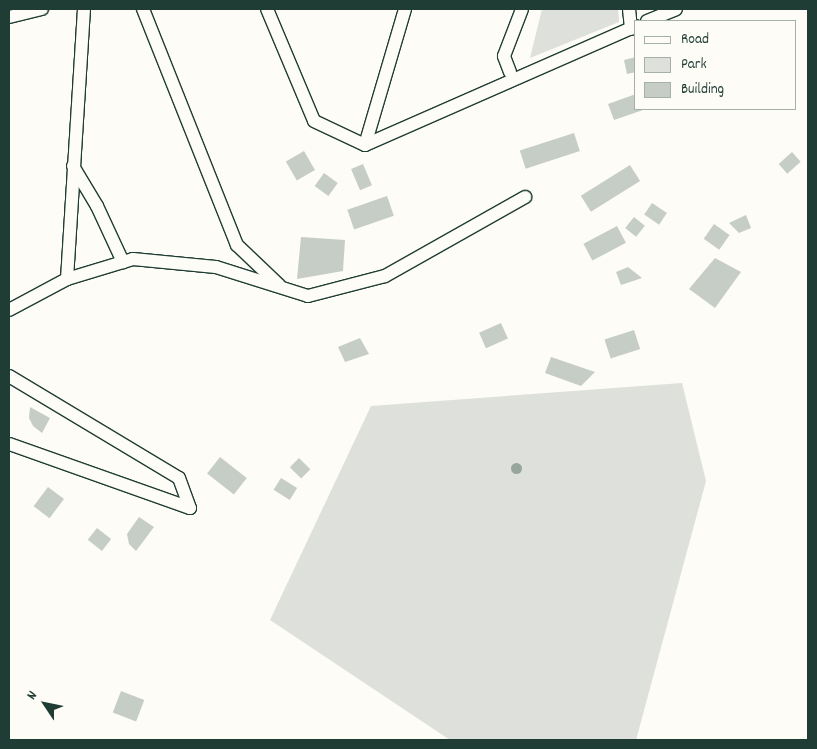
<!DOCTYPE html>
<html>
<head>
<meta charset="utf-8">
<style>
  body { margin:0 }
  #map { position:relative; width:817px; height:749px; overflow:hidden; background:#fdfcf7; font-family:Dekko,sans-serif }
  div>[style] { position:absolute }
  .green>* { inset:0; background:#dde0db }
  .building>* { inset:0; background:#c6cdc7; transform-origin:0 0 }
  .roads { filter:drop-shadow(1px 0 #1f3d34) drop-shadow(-1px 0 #1f3d34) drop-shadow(0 1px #1f3d34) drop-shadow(0 -1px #1f3d34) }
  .street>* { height:12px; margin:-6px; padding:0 6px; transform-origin:6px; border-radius:6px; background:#fdfcf7 }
  .trees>* { width:11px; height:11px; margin:-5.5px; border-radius:50%; background:#98a59e }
  span { translate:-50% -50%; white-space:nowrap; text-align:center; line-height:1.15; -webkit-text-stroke:4px #fdfcf7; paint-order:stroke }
  .frame { position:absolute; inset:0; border:10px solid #1f3d34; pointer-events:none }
  .legend { position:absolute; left:634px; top:20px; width:162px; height:90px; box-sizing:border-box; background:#fdfcf7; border:1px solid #a4b0a9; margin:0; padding:6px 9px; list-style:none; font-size:15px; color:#1f3d34 }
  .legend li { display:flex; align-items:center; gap:10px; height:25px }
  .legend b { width:25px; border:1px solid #a4b0a9 }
  .north { position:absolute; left:20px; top:679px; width:50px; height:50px; -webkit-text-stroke:4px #fdfcf7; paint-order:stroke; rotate:304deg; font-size:14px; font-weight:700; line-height:20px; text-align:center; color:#1f3d34 }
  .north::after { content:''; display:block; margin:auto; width:18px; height:22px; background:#1f3d34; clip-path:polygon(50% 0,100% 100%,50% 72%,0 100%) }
</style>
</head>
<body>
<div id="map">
  <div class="green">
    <div style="clip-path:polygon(542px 9px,618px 9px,619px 22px,530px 58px)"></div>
    <div style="clip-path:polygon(682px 383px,706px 481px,636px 740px,450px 740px,270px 620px,371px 406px)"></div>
  </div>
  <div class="building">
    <div style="clip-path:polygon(636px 57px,636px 72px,627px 74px,624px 60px)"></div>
    <div style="clip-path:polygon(636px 94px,636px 109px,646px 109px,614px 120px,608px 104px)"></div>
    <div style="left:574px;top:133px;width:19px;height:57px;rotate:72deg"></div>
    <div style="left:304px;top:151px;width:22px;height:21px;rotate:60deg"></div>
    <div style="left:792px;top:152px;width:13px;height:18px;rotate:48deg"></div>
    <div style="left:363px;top:164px;width:23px;height:13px;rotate:67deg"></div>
    <div style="left:630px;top:165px;width:19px;height:58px;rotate:58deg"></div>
    <div style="left:324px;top:173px;width:17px;height:16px;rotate:36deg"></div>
    <div style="left:387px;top:196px;width:21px;height:42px;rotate:71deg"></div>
    <div style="left:652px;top:203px;width:18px;height:14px;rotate:34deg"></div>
    <div style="clip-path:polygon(746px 215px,751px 228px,739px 233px,729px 223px)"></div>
    <div style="left:634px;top:217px;width:14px;height:14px;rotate:39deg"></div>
    <div style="left:714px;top:224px;width:19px;height:18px;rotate:35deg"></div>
    <div style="left:617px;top:226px;width:19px;height:38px;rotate:62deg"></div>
    <div style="clip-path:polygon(301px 237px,345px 240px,343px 271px,297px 279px)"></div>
    <div style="clip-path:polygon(715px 258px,741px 272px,715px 308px,689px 289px)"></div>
    <div style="clip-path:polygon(628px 267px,642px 278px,621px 285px,616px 272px)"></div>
    <div style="left:501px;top:323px;width:17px;height:24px;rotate:66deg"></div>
    <div style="left:634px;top:330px;width:20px;height:31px;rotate:72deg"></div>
    <div style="clip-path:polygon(360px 338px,369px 354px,345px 362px,338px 347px)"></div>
    <div style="clip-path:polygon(551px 357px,595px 372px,581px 386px,545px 373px)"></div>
    <div style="clip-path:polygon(30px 407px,50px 418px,42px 433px,33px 426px,29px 418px)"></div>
    <div style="left:220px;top:457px;width:34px;height:21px;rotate:38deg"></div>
    <div style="left:299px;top:458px;width:16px;height:13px;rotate:45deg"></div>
    <div style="left:281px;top:478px;width:19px;height:14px;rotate:32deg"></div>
    <div style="left:48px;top:487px;width:20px;height:24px;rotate:37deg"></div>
    <div style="clip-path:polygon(139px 517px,154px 527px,136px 551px,129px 544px,127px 534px)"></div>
    <div style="left:97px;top:528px;width:18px;height:15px;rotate:38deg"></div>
    <div style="left:121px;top:691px;width:25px;height:23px;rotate:21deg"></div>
  </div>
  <div class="roads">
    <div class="street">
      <div style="left:143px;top:9px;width:254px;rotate:68.3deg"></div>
      <div style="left:237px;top:245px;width:58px;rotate:43.6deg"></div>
      <div style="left:267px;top:9px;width:121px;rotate:67.2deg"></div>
      <div style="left:314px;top:121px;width:56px;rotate:25.2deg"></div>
      <div style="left:365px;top:145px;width:296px;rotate:-23.7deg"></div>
      <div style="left:629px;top:9px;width:20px;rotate:84deg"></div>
      <div style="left:9px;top:17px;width:34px;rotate:-14deg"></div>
      <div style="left:647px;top:21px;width:31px;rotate:-22deg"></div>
      <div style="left:510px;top:72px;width:17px;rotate:-111deg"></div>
      <div style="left:504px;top:56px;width:50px;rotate:-69deg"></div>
      <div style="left:365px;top:145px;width:142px;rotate:-73.6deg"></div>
      <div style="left:73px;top:166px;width:47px;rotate:59deg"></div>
      <div style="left:97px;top:206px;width:62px;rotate:65.1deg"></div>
      <div style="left:67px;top:279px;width:271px;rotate:-86.4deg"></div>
      <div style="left:9px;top:310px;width:66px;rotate:-28.1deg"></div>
      <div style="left:67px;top:279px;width:69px;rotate:-16.9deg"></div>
      <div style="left:133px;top:259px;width:83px;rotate:5.5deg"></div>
      <div style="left:216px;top:267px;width:96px;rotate:17.5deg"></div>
      <div style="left:308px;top:296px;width:80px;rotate:-14.6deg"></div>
      <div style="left:385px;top:276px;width:161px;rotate:-29.4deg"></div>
      <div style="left:9px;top:376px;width:198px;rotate:31deg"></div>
      <div style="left:179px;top:478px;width:32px;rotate:70deg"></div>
      <div style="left:190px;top:508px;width:192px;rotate:-160.5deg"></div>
    </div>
  </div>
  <div class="trees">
    <div style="left:516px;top:468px"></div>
  </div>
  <div class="frame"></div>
  <ul class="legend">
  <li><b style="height:6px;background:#fdfcf7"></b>Road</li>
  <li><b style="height:14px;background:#dde0db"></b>Park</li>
  <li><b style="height:14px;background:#c6cdc7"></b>Building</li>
  </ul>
  <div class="north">N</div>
</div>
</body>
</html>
